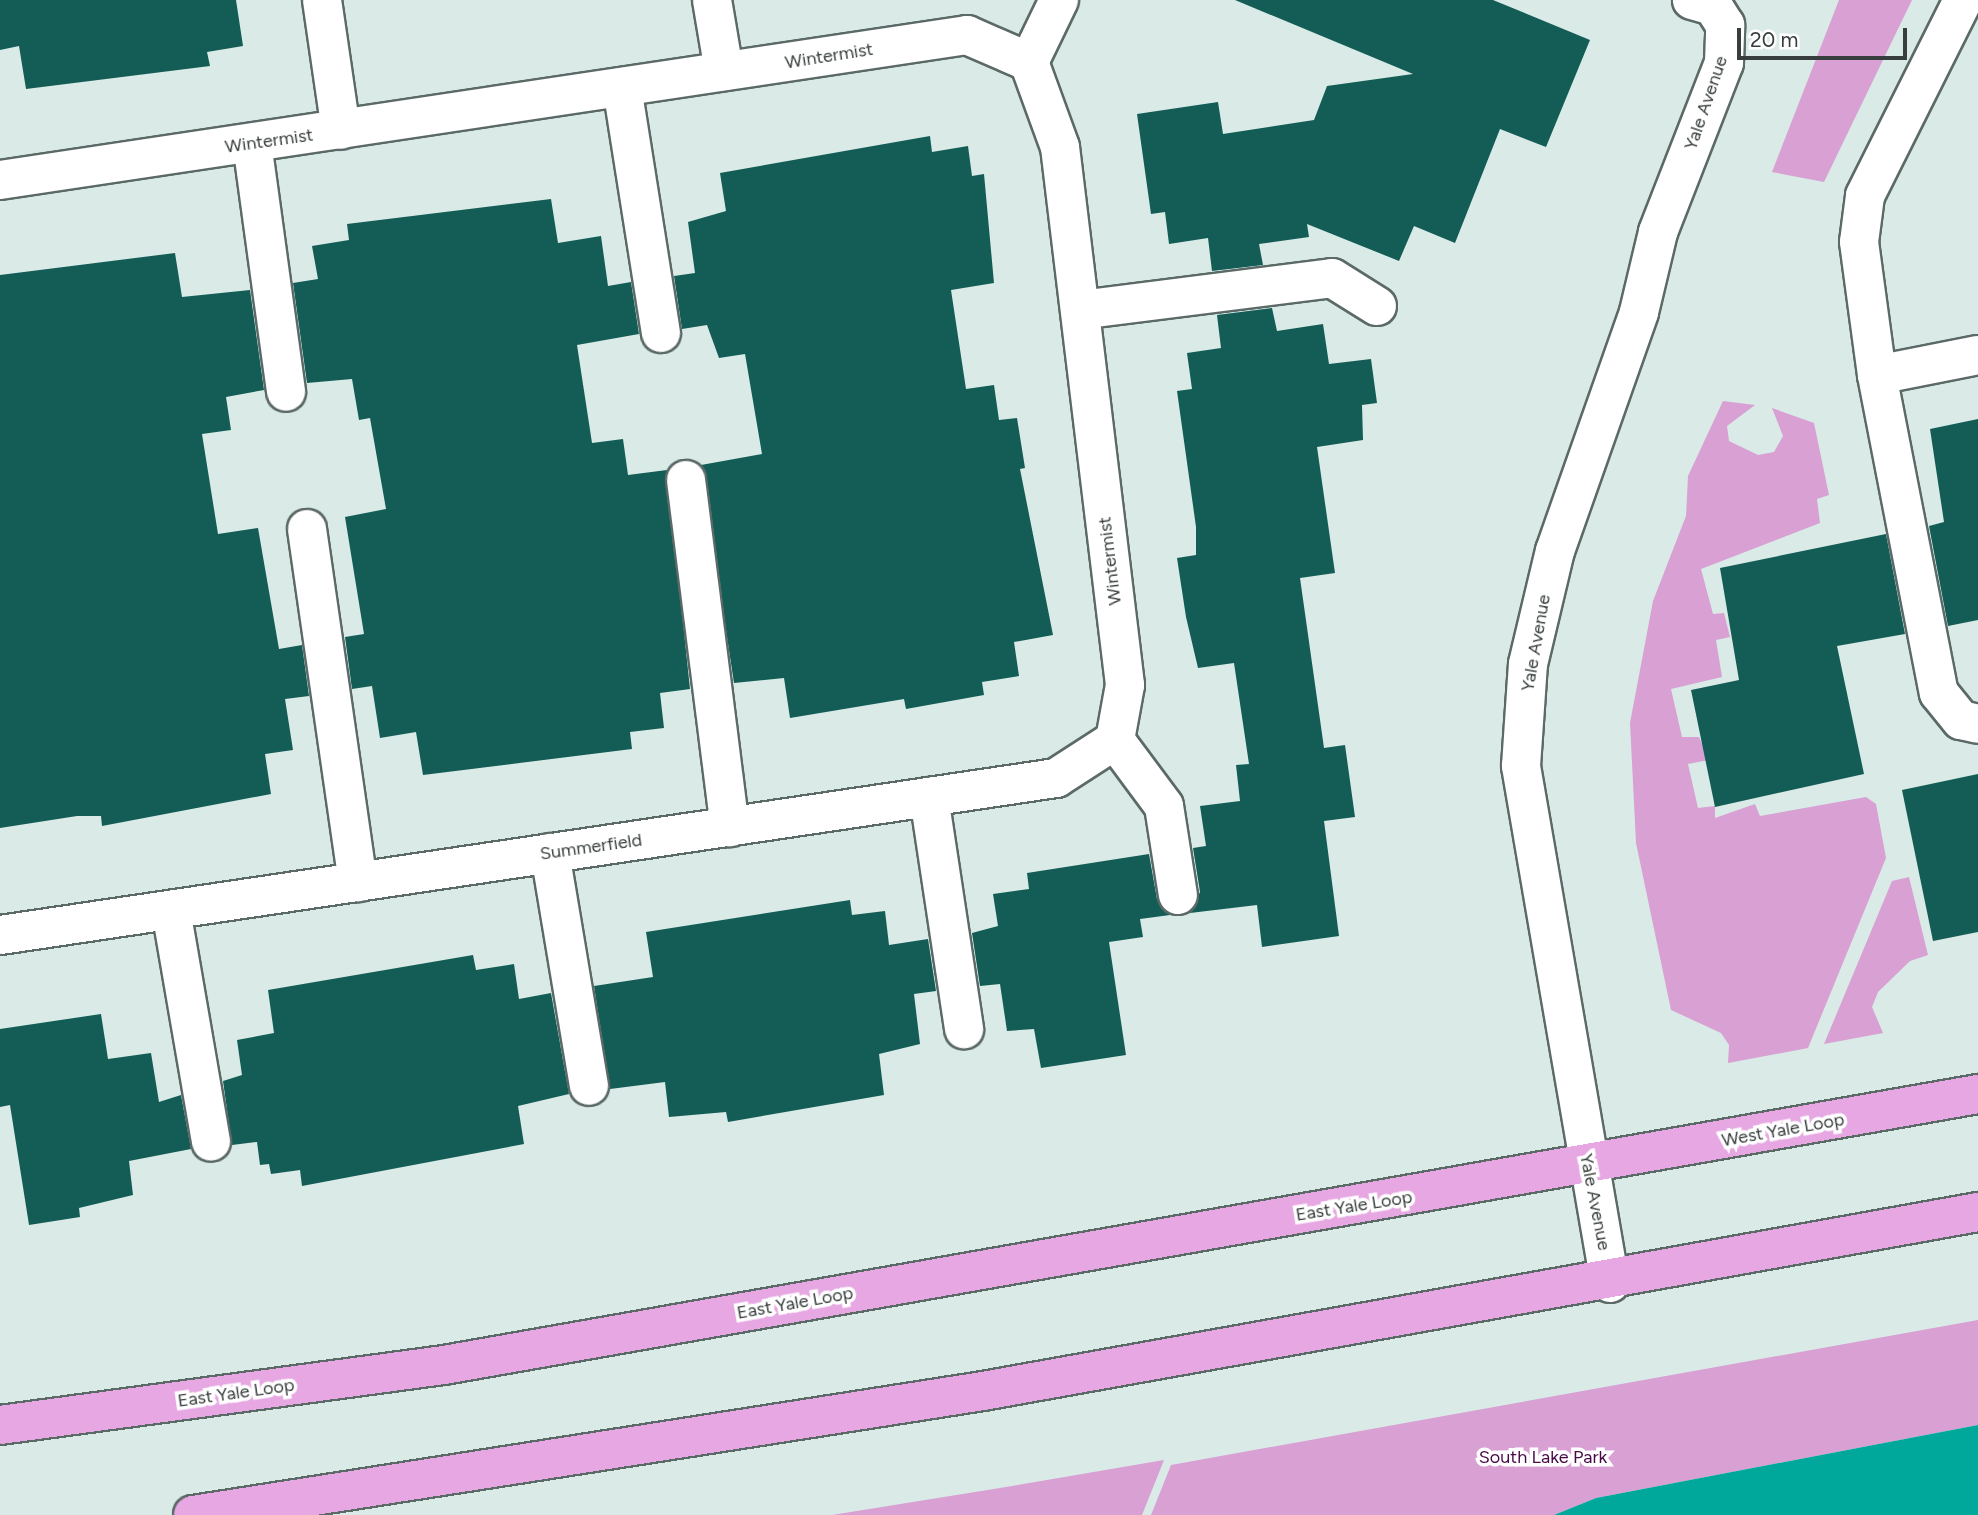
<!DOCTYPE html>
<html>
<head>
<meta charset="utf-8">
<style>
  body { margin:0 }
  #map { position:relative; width:1978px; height:1515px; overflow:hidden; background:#d9eae7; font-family:Figtree,sans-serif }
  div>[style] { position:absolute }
  .green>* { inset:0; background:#d8a0d3 }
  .water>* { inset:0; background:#00a89b }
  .building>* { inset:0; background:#135d56 }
  .roads { filter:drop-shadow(2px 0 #5b6967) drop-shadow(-2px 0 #5b6967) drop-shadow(0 2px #5b6967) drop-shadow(0 -2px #5b6967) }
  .minor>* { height:38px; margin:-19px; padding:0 19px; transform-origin:19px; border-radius:19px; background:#fff }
  .major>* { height:38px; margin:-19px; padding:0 19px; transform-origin:19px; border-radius:19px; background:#e6a7e2 }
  span { translate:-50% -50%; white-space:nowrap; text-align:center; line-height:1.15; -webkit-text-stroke:7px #fff; paint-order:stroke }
  .street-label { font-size:18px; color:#383e3d }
  .park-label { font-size:18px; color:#480a46 }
  .scale { position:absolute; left:1737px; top:28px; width:170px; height:32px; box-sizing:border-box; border:4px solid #383e3d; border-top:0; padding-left:9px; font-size:21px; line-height:24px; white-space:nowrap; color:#383e3d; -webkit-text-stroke:5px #fff; paint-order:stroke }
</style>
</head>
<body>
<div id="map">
  <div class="green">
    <div style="clip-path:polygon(1839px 0,1912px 0,1824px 182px,1772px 172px)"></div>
    <div style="clip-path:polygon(1723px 401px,1755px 405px,1727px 426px,1729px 441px,1758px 455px,1774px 452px,1783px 436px,1772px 408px,1814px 423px,1829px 495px,1817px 499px,1820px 523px,1701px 569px,1713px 614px,1724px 613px,1730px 637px,1716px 640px,1722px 677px,1671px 689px,1682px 737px,1699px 737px,1709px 760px,1688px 764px,1698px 808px,1715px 806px,1715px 818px,1755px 804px,1760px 816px,1866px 797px,1876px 804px,1886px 858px,1808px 1048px,1728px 1063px,1729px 1045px,1721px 1033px,1671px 1010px,1636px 843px,1630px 723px,1653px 601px,1686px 516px,1688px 476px)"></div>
    <div style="clip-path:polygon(1909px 877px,1928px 955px,1910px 961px,1878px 992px,1872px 1007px,1883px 1033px,1824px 1044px,1892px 881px)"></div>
    <div style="clip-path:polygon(1978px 1320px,1978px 1425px,1596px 1498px,1554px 1515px,1151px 1515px,1171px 1465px)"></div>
    <div style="clip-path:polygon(1164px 1460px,1142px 1515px,832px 1515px,1000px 1488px)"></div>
  </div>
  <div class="water">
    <div style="clip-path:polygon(1978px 1425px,1978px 1515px,1554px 1515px,1596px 1498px)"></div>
  </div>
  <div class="building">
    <div style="clip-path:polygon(0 0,236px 0,243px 46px,207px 52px,210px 66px,26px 89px,19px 46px,0 50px)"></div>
    <div style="clip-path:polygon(1235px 0,1493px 0,1590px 40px,1546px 147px,1500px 129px,1455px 243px,1414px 226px,1399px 261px,1307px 224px,1309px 237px,1259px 244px,1263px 265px,1212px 271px,1208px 238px,1169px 244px,1165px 212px,1151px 214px,1137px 114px,1218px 102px,1223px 134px,1314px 120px,1327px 86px,1413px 74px)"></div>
    <div style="clip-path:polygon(930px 136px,932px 152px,968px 146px,972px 176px,984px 174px,994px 283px,951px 290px,966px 389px,994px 385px,999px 420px,1017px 418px,1025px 468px,1020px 469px,1053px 635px,1014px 642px,1019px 676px,982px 682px,984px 695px,906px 709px,904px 699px,790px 718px,784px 678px,734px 683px,701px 465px,762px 454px,745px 354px,719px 358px,707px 325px,682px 329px,674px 276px,695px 273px,688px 222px,726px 211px,720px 173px)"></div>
    <div style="clip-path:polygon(551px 199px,558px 243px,601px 236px,608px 286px,631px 282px,639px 334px,577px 345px,592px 443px,623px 439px,628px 475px,667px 470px,690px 689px,660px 693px,664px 728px,630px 732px,632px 749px,423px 775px,416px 732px,380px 738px,372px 686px,352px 689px,345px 637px,364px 634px,345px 517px,386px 509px,370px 418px,359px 420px,352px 379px,307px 383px,293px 283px,318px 279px,312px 246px,349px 240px,347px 224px)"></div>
    <div style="clip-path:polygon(175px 253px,182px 297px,250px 290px,264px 390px,226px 397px,231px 430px,202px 434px,218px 534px,258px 528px,279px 649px,302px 645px,309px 696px,285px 699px,293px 750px,265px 754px,271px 794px,102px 826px,101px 816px,77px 816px,0 828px,0 275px)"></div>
    <div style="clip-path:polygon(1272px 308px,1277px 331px,1323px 324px,1329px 364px,1371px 359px,1377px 403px,1362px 405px,1363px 440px,1317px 447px,1335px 573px,1300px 578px,1324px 748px,1345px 745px,1355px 817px,1324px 821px,1339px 936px,1262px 947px,1257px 905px,1190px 913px,1200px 892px,1193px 848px,1206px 846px,1200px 806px,1240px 801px,1236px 765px,1249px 764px,1234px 663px,1198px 668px,1186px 617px,1177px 558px,1196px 555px,1196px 527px,1177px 391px,1192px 389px,1187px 353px,1221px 348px,1217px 315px)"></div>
    <div style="clip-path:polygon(1978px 419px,1978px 620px,1948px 626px,1929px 526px,1944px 522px,1930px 429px)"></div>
    <div style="clip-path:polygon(1886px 534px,1905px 634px,1837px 646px,1864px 774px,1715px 807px,1691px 690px,1739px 680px,1720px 568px)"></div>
    <div style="clip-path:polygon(1978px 774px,1978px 932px,1933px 941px,1902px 790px)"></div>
    <div style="clip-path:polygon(1149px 854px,1157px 899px,1170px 915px,1140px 919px,1143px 937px,1109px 942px,1126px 1055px,1041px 1068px,1034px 1029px,1007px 1031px,1000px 984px,980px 986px,972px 933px,998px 926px,993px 894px,1029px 889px,1027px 873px)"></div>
    <div style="clip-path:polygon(850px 900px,852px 915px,885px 911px,889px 945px,928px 939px,936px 991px,914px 994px,920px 1044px,879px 1054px,884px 1095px,728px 1122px,726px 1112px,669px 1117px,665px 1082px,610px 1089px,594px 986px,653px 977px,646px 932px)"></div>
    <div style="clip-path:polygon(473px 955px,476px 970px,514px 964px,519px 999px,551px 993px,569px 1094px,518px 1106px,524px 1144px,302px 1186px,300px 1170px,271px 1174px,269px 1164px,260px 1165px,257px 1142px,232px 1145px,223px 1081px,242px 1075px,237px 1040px,274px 1033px,268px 990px)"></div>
    <div style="clip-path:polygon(101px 1014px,108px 1059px,151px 1053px,159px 1102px,181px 1095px,191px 1149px,129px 1161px,133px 1195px,79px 1208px,80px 1217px,29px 1225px,10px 1105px,0 1107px,0 1029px)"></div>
  </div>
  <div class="roads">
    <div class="minor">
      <div style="left:322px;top:0;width:131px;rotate:81.7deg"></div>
      <div style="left:712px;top:0;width:72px;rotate:80.4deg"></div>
      <div style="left:1963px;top:0;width:219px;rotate:116.6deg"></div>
      <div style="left:1865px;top:196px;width:46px;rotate:97.4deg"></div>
      <div style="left:1859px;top:242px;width:134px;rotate:82.3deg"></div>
      <div style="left:1877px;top:375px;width:324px;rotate:79deg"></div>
      <div style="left:1939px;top:693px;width:35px;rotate:51deg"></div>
      <div style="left:1961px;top:720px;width:17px;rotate:13deg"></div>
      <div style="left:1029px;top:62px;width:69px;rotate:-64.2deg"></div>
      <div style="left:622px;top:87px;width:249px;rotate:81deg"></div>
      <div style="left:252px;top:143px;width:251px;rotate:82.2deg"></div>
      <div style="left:0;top:180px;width:978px;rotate:-8.53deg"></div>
      <div style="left:967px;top:35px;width:68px;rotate:23.5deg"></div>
      <div style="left:1029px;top:62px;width:90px;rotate:70deg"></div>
      <div style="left:1060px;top:147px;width:542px;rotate:83.11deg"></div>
      <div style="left:1125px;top:685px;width:56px;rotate:100.3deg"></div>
      <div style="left:1115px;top:740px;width:70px;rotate:147.2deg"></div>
      <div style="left:1056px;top:778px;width:1068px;rotate:171.54deg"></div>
      <div style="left:1080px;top:310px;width:254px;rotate:-7.2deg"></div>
      <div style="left:1332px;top:278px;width:53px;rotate:31.9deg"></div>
      <div style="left:1877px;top:375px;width:103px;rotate:-11.2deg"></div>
      <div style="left:686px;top:480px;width:350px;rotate:82.8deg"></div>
      <div style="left:307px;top:529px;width:357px;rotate:81.8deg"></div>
      <div style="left:1115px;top:740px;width:82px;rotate:53.4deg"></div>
      <div style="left:1164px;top:806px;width:90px;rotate:81.1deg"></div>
      <div style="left:929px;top:797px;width:235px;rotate:81.4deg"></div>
      <div style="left:550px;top:853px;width:236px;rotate:80.5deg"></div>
      <div style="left:171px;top:910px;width:235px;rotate:80.2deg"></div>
      <div style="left:1610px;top:1283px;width:525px;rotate:-99.77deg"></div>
      <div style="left:1521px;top:766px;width:102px;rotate:-86.1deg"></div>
      <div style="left:1528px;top:664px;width:116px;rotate:-76.6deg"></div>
      <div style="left:1555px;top:551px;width:253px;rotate:-70.6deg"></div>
      <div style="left:1639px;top:312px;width:82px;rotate:-76.6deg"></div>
      <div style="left:1658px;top:232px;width:181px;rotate:-68.7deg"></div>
      <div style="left:1724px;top:63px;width:38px;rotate:-88deg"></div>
      <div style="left:1725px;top:25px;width:22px;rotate:-122deg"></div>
      <div style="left:1713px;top:6px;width:22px;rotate:-164deg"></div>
    </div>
    <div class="major">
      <div style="left:0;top:1425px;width:448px;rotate:-7.7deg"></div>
      <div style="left:444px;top:1365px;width:1558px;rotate:-10.02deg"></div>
      <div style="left:193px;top:1515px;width:800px;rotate:-8.92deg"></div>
      <div style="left:983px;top:1391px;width:1011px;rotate:-10.2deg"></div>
    </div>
  </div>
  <div class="street-label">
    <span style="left:829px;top:56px;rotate:-9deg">Wintermist</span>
    <span style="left:1706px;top:103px;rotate:-71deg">Yale Avenue</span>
    <span style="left:269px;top:141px;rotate:-8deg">Wintermist</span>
    <span style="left:1110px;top:561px;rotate:-97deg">Wintermist</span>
    <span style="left:1536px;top:643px;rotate:-80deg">Yale Avenue</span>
    <span style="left:591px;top:847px;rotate:-8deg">Summerfield</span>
    <span style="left:1783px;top:1130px;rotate:-10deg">West Yale Loop</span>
    <span style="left:1595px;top:1202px;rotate:79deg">Yale Avenue</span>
    <span style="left:1354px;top:1206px;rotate:-9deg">East Yale Loop</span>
    <span style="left:795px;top:1303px;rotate:-10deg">East Yale Loop</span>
    <span style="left:236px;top:1393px;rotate:-8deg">East Yale Loop</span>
  </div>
  <div class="park-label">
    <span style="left:1543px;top:1457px">South Lake Park</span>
  </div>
  <div class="scale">20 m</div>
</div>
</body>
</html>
